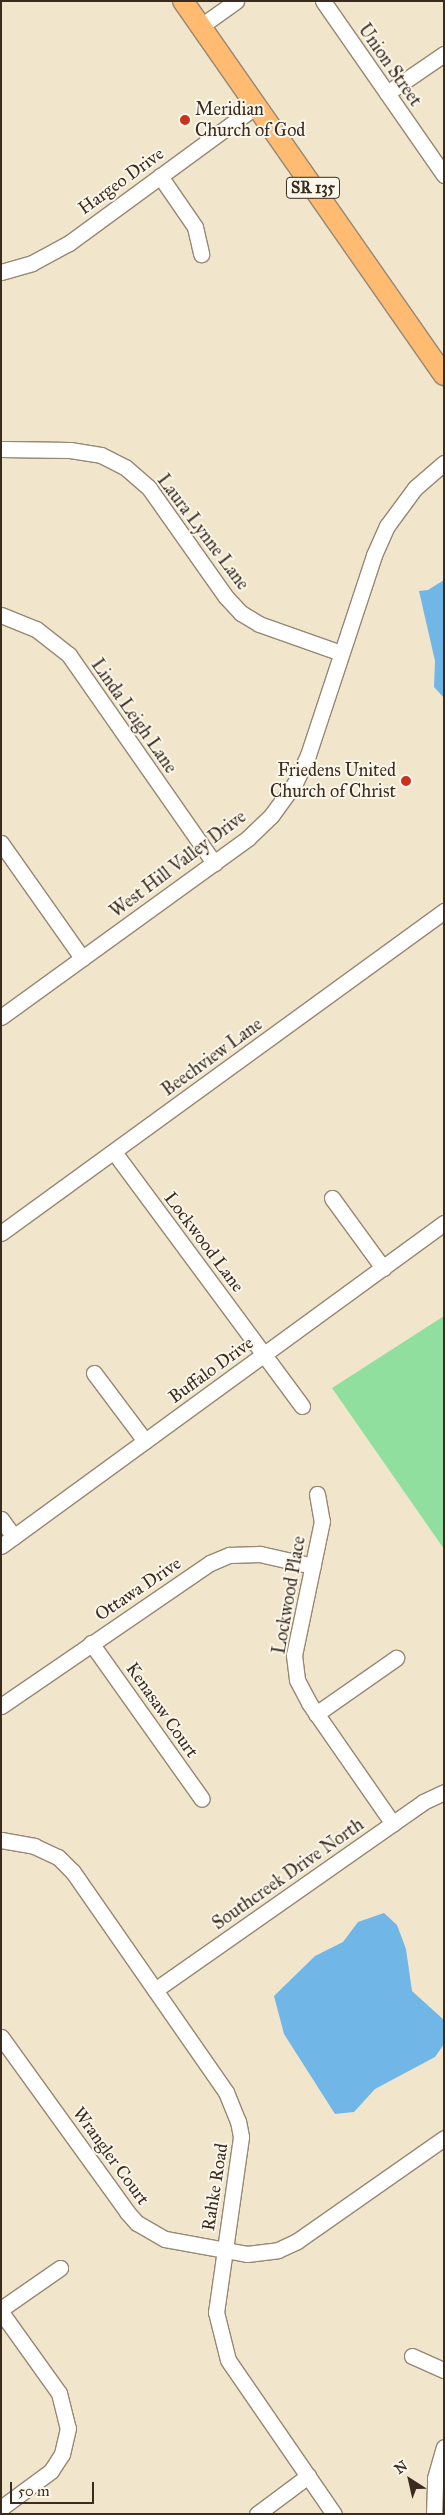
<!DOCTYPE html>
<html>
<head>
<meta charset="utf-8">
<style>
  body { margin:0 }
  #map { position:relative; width:445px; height:2515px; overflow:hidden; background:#f1e6cb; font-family:"IM FELL Great Primer",serif }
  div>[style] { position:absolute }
  .green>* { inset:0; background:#91df9e }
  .water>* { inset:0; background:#70b7e7 }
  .roads { filter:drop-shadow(1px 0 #968874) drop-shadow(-1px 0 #968874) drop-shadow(0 1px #968874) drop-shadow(0 -1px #968874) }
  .minor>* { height:15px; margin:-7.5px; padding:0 7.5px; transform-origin:7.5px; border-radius:7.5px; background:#fff }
  .major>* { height:20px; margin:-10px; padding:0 10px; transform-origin:10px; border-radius:10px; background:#febb71 }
  .dots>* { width:14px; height:14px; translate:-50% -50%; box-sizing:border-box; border:2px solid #fbf7ec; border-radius:50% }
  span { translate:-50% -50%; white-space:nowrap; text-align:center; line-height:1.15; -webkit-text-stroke:4px #fbf7ec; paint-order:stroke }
  .shield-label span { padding:1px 4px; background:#fbf7ec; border:1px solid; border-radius:4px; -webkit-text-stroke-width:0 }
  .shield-label { font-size:16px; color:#3b2a1e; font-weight:700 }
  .street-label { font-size:18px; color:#3b2a1e }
  .poi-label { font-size:18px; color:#3b2a1e }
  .left { translate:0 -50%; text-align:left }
  .right { translate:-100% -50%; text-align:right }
  .frame { position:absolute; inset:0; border:2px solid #3b2a1e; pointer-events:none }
  .north { position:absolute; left:385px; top:2455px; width:50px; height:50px; -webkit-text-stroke:4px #fbf7ec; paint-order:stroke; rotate:325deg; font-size:14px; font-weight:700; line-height:20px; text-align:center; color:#3b2a1e }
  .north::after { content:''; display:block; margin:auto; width:18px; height:22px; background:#3b2a1e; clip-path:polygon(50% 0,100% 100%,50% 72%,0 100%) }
  .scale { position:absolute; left:10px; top:2482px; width:84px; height:22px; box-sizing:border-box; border:2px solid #3b2a1e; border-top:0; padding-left:6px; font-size:15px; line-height:18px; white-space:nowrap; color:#3b2a1e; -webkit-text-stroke:4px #fbf7ec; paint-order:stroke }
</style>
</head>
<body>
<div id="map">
  <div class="green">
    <div style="clip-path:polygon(444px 1316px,444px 1549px,332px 1388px)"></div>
  </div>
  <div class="water">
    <div style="clip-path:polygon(444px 580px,444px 698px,434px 687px,435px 661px,419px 591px,428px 590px)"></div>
    <div style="clip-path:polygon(384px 1913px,397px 1925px,406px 1949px,412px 1991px,444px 2020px,444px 2044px,435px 2057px,375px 2089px,354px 2112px,335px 2114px,284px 2034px,274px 1996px,315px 1956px,343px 1942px,358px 1922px)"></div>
  </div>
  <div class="roads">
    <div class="minor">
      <div style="left:323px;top:1px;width:212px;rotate:55.2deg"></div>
      <div style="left:201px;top:26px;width:43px;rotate:-35.5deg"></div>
      <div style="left:387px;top:93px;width:69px;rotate:-34.4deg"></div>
      <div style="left:160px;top:176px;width:62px;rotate:55.5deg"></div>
      <div style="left:195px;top:227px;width:28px;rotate:77deg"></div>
      <div style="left:1px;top:272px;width:32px;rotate:-16deg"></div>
      <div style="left:32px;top:263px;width:42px;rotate:-28.4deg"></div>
      <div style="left:69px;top:243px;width:232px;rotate:-36.2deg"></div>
      <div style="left:1px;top:449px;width:69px;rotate:0.8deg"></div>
      <div style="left:70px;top:450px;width:31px;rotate:9deg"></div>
      <div style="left:101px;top:455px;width:27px;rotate:27deg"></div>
      <div style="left:125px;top:467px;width:32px;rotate:41deg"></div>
      <div style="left:149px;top:488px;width:133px;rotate:54.8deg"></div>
      <div style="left:226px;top:597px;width:22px;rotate:47deg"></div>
      <div style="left:241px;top:613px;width:21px;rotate:31deg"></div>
      <div style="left:259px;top:624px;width:87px;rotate:19.5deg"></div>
      <div style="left:1px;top:615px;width:38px;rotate:22deg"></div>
      <div style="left:36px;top:629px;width:42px;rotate:38.2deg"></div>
      <div style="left:69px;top:655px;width:254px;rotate:55.1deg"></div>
      <div style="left:1px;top:843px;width:141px;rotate:54.8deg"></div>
      <div style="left:1px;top:1017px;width:305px;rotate:-35.9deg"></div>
      <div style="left:248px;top:838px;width:32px;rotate:-44deg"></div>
      <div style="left:271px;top:816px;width:41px;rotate:-54deg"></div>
      <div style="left:295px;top:783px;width:31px;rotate:-65deg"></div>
      <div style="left:308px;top:755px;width:211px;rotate:-71.7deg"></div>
      <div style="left:374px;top:555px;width:32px;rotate:-66deg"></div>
      <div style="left:387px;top:526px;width:47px;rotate:-53.6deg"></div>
      <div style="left:415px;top:488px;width:38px;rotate:-41deg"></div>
      <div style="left:114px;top:1152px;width:316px;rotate:53.5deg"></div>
      <div style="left:332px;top:1198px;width:87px;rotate:53.9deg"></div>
      <div style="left:1px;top:1233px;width:548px;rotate:-36.01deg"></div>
      <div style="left:94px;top:1373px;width:85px;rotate:53.1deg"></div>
      <div style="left:317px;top:1494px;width:27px;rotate:80deg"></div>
      <div style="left:322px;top:1521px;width:137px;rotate:101.8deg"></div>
      <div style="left:294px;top:1655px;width:25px;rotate:83deg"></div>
      <div style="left:297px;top:1680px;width:26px;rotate:62deg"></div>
      <div style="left:309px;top:1703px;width:147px;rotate:55.2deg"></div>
      <div style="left:1px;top:1519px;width:22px;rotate:54deg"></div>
      <div style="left:1px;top:1546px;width:548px;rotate:-36.1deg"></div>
      <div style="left:91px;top:1643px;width:191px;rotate:54.6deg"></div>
      <div style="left:1px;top:1706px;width:253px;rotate:-34.4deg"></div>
      <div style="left:210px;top:1563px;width:21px;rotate:-23deg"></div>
      <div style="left:229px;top:1555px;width:31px;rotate:-2deg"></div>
      <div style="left:260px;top:1554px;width:54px;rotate:12.8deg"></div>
      <div style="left:316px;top:1714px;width:98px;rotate:-35deg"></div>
      <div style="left:1px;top:1840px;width:34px;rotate:10deg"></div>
      <div style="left:34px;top:1846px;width:26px;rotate:25deg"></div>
      <div style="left:58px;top:1857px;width:21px;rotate:45deg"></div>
      <div style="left:73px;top:1872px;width:268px;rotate:55.2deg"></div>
      <div style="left:226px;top:2092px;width:31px;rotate:68deg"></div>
      <div style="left:238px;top:2121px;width:16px;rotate:79deg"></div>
      <div style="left:241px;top:2137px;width:177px;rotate:98.1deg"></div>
      <div style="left:216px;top:2312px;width:49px;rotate:76deg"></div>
      <div style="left:228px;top:2360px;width:187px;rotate:55.5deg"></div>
      <div style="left:155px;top:1990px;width:327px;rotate:-35deg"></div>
      <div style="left:423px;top:1802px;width:23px;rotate:-25deg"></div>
      <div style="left:1px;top:2037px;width:216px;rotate:54.2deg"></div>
      <div style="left:127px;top:2212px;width:15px;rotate:48deg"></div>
      <div style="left:137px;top:2223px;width:32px;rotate:30deg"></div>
      <div style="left:165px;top:2239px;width:83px;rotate:10.4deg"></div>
      <div style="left:247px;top:2254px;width:31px;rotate:-7deg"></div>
      <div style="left:278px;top:2250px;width:21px;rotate:-25deg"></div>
      <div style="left:297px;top:2241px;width:179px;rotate:-35deg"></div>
      <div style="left:1px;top:2309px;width:72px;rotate:-34.8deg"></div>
      <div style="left:1px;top:2312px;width:100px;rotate:54.4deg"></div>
      <div style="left:59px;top:2393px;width:36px;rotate:76deg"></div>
      <div style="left:68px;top:2428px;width:27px;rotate:103deg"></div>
      <div style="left:62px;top:2454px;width:20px;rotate:123deg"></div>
      <div style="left:51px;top:2471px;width:62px;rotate:143.5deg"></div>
      <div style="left:412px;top:2356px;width:35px;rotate:24deg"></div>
      <div style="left:257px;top:2514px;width:64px;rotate:-36.7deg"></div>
      <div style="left:434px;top:2514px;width:36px;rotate:-88deg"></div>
      <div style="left:435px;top:2478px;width:32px;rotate:-74deg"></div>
    </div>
    <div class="major">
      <div style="left:183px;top:1px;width:456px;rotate:55.1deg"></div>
    </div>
  </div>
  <div class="dots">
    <div style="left:185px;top:120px;background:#c8321e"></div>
    <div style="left:406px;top:781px;background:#c8321e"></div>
  </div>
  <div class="shield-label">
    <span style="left:313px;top:188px">SR 135</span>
  </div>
  <div class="street-label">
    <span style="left:390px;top:65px;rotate:55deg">Union Street</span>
    <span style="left:121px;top:181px;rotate:-36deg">Hargeo Drive</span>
    <span style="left:203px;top:532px;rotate:53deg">Laura Lynne Lane</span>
    <span style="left:134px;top:716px;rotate:55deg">Linda Leigh Lane</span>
    <span style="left:178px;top:864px;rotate:-37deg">West Hill Valley Drive</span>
    <span style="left:212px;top:1057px;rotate:-36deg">Beechview Lane</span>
    <span style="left:204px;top:1242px;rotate:53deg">Lockwood Lane</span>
    <span style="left:211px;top:1370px;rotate:-36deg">Buffalo Drive</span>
    <span style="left:138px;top:1589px;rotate:-34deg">Ottawa Drive</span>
    <span style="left:289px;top:1595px;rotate:-80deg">Lockwood Place</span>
    <span style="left:162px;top:1710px;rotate:55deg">Kenasaw Court</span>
    <span style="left:288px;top:1874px;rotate:-35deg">Southcreek Drive North</span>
    <span style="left:111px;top:2156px;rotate:54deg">Wrangler Court</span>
    <span style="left:215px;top:2187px;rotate:-81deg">Rahke Road</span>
  </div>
  <div class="poi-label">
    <span class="left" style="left:195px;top:120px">Meridian<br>Church of God</span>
    <span class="right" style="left:396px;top:781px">Friedens United<br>Church of Christ</span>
  </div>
  <div class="frame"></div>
  <div class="north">N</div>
  <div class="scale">50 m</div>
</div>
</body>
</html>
